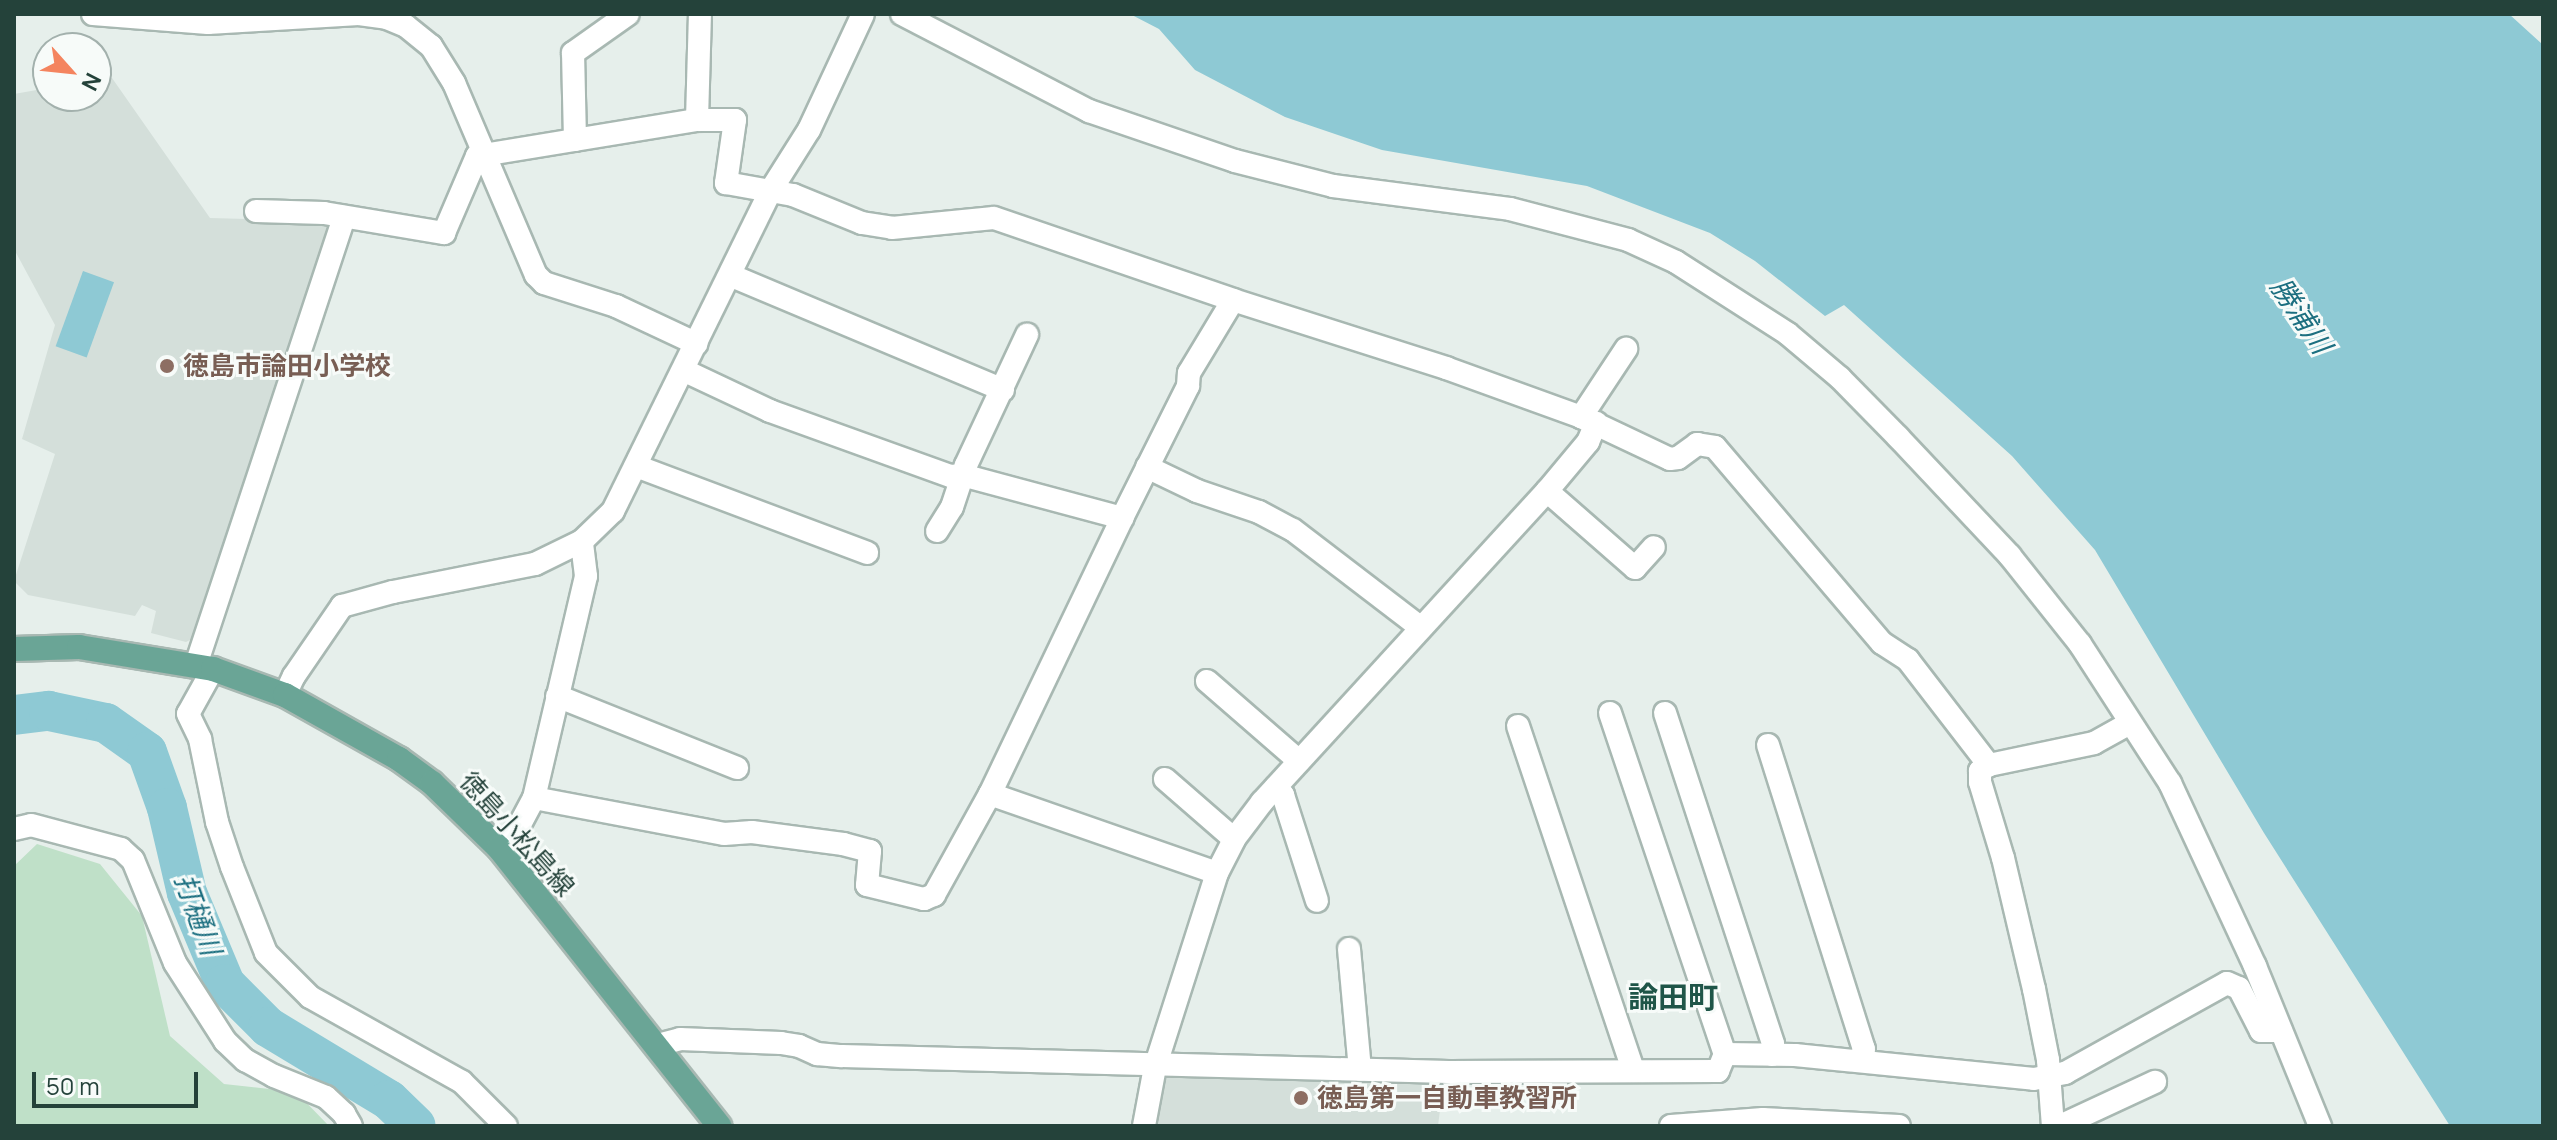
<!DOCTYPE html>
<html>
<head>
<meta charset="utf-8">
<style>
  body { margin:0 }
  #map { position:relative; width:2557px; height:1140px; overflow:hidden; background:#e6efeb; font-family:Manrope,"Noto Sans JP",sans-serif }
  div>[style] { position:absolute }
  .built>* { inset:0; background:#d4dfda }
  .green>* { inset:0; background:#bfe0c8 }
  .water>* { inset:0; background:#8ec9d4; transform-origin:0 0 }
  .river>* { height:40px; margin:-20px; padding:0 20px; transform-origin:20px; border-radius:20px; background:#8ec9d4 }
  .roads { filter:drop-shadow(2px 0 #a8b8b2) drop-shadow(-2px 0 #a8b8b2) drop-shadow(0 2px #a8b8b2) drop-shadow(0 -2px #a8b8b2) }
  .minor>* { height:22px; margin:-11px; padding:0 11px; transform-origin:11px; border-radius:11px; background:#fff }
  .major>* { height:24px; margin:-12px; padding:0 12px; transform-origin:12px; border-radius:12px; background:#6aa596 }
  .dots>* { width:22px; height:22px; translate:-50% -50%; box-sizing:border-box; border:4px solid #f7fbf9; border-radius:50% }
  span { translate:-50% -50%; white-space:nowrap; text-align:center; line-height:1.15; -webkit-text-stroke:6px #f7fbf9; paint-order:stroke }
  .education-label { font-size:26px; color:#785e54; font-weight:700 }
  .left { translate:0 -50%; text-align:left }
  .street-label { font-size:26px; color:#24423a }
  .water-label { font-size:28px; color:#1c6f80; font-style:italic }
  .quarter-label { font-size:30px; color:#1f5548; font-weight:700 }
  .frame { position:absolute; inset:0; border:16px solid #24423a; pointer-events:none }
  .north { position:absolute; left:32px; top:32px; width:80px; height:80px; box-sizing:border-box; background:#f7fbf9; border:2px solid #a3b1ad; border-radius:50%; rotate:117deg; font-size:22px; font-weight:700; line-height:32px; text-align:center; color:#24423a }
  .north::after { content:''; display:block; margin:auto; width:28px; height:36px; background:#f4845f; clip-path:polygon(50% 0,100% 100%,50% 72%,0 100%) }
  .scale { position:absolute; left:32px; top:1072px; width:166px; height:36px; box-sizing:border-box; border:4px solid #24423a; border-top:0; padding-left:10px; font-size:24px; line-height:28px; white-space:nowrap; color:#24423a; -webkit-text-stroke:6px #f7fbf9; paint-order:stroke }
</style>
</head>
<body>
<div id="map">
  <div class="built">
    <div style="clip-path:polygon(112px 78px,210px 218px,324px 221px,332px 229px,194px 638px,186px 642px,151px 633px,156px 611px,142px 605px,135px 616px,28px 595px,14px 581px,55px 454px,22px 439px,55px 325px,14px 249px,14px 94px,48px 88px,48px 96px,96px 96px,96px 80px)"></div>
    <div style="clip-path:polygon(1170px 1076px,1444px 1078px,1438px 1126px,1154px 1126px,1164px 1080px)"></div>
  </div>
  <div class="green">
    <div style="clip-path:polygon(37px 844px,100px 864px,142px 916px,170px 1036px,224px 1084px,296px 1092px,329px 1126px,14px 1126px,14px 866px)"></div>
  </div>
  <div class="water">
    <div style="clip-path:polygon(1130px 14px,2509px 14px,2543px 45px,2543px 1126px,2450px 1126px,2264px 833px,2095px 550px,2012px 456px,1844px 305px,1825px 316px,1755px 261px,1710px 233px,1587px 186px,1382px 150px,1285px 117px,1195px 70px,1159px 29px)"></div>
    <div style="left:83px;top:271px;width:33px;height:80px;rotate:20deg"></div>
  </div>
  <div class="river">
    <div style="left:14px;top:715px;width:35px;rotate:-7deg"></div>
    <div style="left:49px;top:711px;width:58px;rotate:11.9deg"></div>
    <div style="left:106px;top:723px;width:50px;rotate:35.3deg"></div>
    <div style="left:147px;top:752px;width:59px;rotate:70.3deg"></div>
    <div style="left:167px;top:808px;width:87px;rotate:76.8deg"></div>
    <div style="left:187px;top:893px;width:99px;rotate:67.3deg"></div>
    <div style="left:225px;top:984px;width:61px;rotate:45deg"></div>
    <div style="left:268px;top:1027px;width:141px;rotate:31.1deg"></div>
    <div style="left:389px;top:1100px;width:37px;rotate:44deg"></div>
  </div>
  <div class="roads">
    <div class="minor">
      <div style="left:93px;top:14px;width:115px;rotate:4.5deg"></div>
      <div style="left:208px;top:23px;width:151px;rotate:-3.4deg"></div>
      <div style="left:359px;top:14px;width:28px;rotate:8deg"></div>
      <div style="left:387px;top:18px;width:21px;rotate:23deg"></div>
      <div style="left:406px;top:26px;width:32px;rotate:39deg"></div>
      <div style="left:431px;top:46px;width:44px;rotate:58.1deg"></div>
      <div style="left:454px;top:83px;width:209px;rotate:66.9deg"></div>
      <div style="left:536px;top:275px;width:11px;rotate:45deg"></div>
      <div style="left:544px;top:283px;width:76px;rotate:17.7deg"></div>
      <div style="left:616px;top:306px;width:89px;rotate:25.1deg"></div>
      <div style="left:902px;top:14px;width:211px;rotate:27.4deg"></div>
      <div style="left:1089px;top:111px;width:154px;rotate:18.9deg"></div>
      <div style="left:1235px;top:161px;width:101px;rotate:14.3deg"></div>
      <div style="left:1333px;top:186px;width:178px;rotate:7.4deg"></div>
      <div style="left:1510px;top:209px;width:122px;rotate:14.7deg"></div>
      <div style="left:1628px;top:240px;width:53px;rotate:24.6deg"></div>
      <div style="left:1676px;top:262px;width:133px;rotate:32.7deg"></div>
      <div style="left:1788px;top:334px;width:68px;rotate:40.2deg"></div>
      <div style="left:1840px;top:378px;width:83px;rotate:45.5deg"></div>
      <div style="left:1898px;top:437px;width:163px;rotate:46.7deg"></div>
      <div style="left:2010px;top:556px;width:112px;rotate:51.5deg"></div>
      <div style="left:2080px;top:644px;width:166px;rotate:57.1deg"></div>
      <div style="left:2170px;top:783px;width:202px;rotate:65.1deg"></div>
      <div style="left:2255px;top:966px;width:173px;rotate:67.9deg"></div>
      <div style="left:697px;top:120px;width:106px;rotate:-88.4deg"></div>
      <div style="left:575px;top:140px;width:87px;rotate:-91.3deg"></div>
      <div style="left:573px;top:53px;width:67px;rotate:-35.3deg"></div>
      <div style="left:256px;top:211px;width:68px;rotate:1.7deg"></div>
      <div style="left:324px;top:213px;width:122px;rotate:9.5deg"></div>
      <div style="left:444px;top:233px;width:84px;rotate:-66.8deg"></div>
      <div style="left:477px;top:156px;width:223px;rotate:-9.3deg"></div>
      <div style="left:697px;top:120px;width:38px"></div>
      <div style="left:735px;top:120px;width:64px;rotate:98.1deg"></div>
      <div style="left:726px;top:183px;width:68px;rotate:10.2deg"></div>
      <div style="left:793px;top:195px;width:74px;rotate:22.1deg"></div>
      <div style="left:862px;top:223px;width:30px;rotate:9deg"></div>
      <div style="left:892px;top:228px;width:102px;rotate:-5.6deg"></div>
      <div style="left:994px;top:218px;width:253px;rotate:18.9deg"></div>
      <div style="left:732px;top:276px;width:294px;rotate:22.8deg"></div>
      <div style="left:683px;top:370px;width:96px;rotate:25.2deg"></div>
      <div style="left:770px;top:411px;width:192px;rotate:19.8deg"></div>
      <div style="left:951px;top:476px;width:11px;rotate:-5deg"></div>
      <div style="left:962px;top:475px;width:166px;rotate:15deg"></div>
      <div style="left:1122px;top:518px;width:148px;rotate:-63.4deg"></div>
      <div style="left:1188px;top:386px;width:13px;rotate:-86deg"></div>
      <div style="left:1189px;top:373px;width:85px;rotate:-58.9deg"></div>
      <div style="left:1233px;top:300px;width:224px;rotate:17.7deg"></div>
      <div style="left:1446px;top:368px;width:144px;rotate:19.9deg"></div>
      <div style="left:1581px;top:417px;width:98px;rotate:25.3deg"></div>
      <div style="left:1670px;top:459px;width:8px;rotate:-7deg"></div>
      <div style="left:1678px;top:458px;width:24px;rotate:-36deg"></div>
      <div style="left:1697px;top:444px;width:18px;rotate:9deg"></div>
      <div style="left:1715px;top:447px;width:257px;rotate:49.6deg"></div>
      <div style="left:1882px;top:643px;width:31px;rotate:33deg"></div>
      <div style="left:1908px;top:660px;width:133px;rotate:52.4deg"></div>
      <div style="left:1989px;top:765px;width:11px;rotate:146deg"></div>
      <div style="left:1980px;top:771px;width:11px;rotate:90deg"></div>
      <div style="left:1980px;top:782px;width:79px;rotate:73.2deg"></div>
      <div style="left:2003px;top:858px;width:135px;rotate:76.7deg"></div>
      <div style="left:2034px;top:989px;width:72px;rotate:78.8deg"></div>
      <div style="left:2048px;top:1060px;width:66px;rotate:85.7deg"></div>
      <div style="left:1581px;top:417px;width:82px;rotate:-56.5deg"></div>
      <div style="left:636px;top:466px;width:247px;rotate:20.6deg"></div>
      <div style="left:1147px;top:467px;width:55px;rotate:25.6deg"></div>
      <div style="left:1197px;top:491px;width:65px;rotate:18.7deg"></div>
      <div style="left:1259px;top:512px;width:38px;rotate:28deg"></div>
      <div style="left:1293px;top:530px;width:161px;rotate:37.4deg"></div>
      <div style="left:1547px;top:491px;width:117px;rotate:41.2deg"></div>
      <div style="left:1635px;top:568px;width:28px;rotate:-48deg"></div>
      <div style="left:937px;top:531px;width:28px;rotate:-58deg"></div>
      <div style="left:952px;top:507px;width:44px;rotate:-71.6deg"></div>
      <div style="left:966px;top:465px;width:144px;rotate:-64.9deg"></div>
      <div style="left:196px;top:665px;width:472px;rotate:-71.7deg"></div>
      <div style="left:213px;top:669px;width:51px;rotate:119.1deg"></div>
      <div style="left:188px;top:714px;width:28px;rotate:64deg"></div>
      <div style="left:200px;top:739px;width:85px;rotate:78.4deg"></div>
      <div style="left:217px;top:822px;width:47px;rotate:71.6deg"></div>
      <div style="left:232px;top:867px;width:92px;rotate:68.4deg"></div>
      <div style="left:266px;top:953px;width:62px;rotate:45deg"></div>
      <div style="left:310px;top:997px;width:174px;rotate:29.2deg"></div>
      <div style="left:462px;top:1082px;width:62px;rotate:45deg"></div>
      <div style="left:1207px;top:681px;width:122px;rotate:41deg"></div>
      <div style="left:285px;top:695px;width:21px;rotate:-65deg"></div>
      <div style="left:294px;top:676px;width:85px;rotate:-55.6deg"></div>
      <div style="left:342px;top:606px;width:53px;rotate:-15.4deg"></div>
      <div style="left:393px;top:592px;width:145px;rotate:-11.2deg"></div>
      <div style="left:535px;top:564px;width:52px;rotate:-26.1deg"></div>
      <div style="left:582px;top:541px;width:43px;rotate:-44.1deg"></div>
      <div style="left:613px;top:511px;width:358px;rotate:-63.8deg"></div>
      <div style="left:771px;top:190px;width:71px;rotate:-57.7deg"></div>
      <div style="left:809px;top:130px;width:128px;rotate:-65deg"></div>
      <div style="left:557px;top:696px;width:194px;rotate:21.8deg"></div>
      <div style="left:1610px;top:713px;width:360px;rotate:71.4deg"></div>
      <div style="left:1665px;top:713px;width:348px;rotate:71.9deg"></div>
      <div style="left:1773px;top:1044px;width:11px;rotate:95deg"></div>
      <div style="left:1518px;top:726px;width:363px;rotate:71.5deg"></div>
      <div style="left:1768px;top:745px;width:319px;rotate:72.5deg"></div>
      <div style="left:1864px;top:1049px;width:12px;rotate:104deg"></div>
      <div style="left:1989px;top:765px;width:107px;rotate:-11.8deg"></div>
      <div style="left:2094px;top:743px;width:41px;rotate:-29.1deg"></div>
      <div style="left:1165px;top:779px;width:91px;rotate:41deg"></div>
      <div style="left:1276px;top:787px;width:11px;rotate:49deg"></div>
      <div style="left:1283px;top:795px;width:111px;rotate:72.2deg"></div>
      <div style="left:990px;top:794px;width:306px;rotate:-64.4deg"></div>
      <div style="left:534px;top:798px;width:193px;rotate:10.7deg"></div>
      <div style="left:724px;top:834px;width:28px;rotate:-4deg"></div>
      <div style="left:752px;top:832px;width:92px;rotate:7.5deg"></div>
      <div style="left:843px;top:844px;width:28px;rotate:15deg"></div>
      <div style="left:870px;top:851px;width:34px;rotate:95deg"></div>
      <div style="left:867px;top:885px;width:59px;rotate:13.8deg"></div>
      <div style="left:924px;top:899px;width:11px;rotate:-22deg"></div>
      <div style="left:934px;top:895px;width:115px;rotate:-61deg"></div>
      <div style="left:990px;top:794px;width:240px;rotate:19.2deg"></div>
      <div style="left:1217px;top:873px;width:204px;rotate:107.7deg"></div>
      <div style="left:1155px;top:1067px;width:60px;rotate:100.6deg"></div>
      <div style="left:14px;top:829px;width:17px;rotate:-13deg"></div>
      <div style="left:31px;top:825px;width:93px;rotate:14.9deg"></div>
      <div style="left:121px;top:849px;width:16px;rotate:43deg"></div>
      <div style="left:133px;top:860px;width:111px;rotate:67.8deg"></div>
      <div style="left:175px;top:963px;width:93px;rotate:57.3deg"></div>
      <div style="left:225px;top:1041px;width:28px;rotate:44deg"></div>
      <div style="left:245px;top:1060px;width:33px;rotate:29deg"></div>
      <div style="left:274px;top:1076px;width:56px;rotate:22deg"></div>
      <div style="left:326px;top:1097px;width:25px;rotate:43deg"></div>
      <div style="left:344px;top:1114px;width:14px;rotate:60deg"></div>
      <div style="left:499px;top:848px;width:28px;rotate:-46deg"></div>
      <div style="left:518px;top:828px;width:34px;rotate:-62deg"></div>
      <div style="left:534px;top:798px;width:228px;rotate:-76.8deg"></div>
      <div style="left:586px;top:576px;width:35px;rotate:-97deg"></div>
      <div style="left:1217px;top:873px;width:38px;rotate:-63deg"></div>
      <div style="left:1234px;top:839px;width:46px;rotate:-52.9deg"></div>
      <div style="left:1262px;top:802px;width:422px;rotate:-47.5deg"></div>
      <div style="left:1547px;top:491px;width:64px;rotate:-50.1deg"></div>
      <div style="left:1588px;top:442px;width:21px;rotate:-67deg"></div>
      <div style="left:1349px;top:949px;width:121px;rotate:84.8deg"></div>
      <div style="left:658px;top:1045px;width:23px;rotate:-15deg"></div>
      <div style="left:680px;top:1039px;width:101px;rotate:2.3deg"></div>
      <div style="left:781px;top:1043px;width:18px;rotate:9deg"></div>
      <div style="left:799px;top:1046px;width:20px;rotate:24deg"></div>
      <div style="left:817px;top:1054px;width:25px;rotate:5deg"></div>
      <div style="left:842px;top:1056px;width:607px;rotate:1.51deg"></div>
      <div style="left:1449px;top:1072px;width:269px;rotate:-0.2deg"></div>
      <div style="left:1718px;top:1071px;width:18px;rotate:-68deg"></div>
      <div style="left:1725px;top:1054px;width:70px;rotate:0.8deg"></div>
      <div style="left:1795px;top:1055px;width:240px;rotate:5.7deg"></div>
      <div style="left:2034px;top:1079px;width:32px;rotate:-11deg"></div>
      <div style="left:2065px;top:1073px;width:185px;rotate:-29.1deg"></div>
      <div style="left:2227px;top:983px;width:13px;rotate:23deg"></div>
      <div style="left:2239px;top:988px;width:48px;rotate:62.9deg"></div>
      <div style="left:2261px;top:1031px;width:20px"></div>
      <div style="left:1671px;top:1126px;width:92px;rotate:-4.4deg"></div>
      <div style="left:1763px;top:1119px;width:136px;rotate:2.9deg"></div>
      <div style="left:2060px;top:1126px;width:105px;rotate:-24.9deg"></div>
    </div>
    <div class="major">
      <div style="left:14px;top:649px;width:65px;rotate:-1.8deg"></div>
      <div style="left:79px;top:647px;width:136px;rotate:9.3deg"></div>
      <div style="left:213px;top:669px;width:77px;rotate:19.9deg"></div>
      <div style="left:285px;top:695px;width:131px;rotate:29.3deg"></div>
      <div style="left:399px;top:759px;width:41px;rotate:36deg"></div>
      <div style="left:432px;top:783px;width:93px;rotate:44.1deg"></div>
      <div style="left:499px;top:848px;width:355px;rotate:51.6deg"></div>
    </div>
  </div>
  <div class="dots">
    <div style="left:167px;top:366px;background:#8d6e63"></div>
    <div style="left:1301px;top:1098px;background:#8d6e63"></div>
  </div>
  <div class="education-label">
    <span class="left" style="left:183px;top:366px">徳島市論田小学校</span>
    <span class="left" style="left:1317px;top:1098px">徳島第一自動車教習所</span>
  </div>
  <div class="street-label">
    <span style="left:517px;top:834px;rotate:48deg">徳島小松島線</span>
  </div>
  <div class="water-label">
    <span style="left:2302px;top:315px;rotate:56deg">勝浦川</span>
    <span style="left:199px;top:914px;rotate:70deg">打樋川</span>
  </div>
  <div class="quarter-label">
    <span style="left:1673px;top:997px">論田町</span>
  </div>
  <div class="frame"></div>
  <div class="north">N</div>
  <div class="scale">50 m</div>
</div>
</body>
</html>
